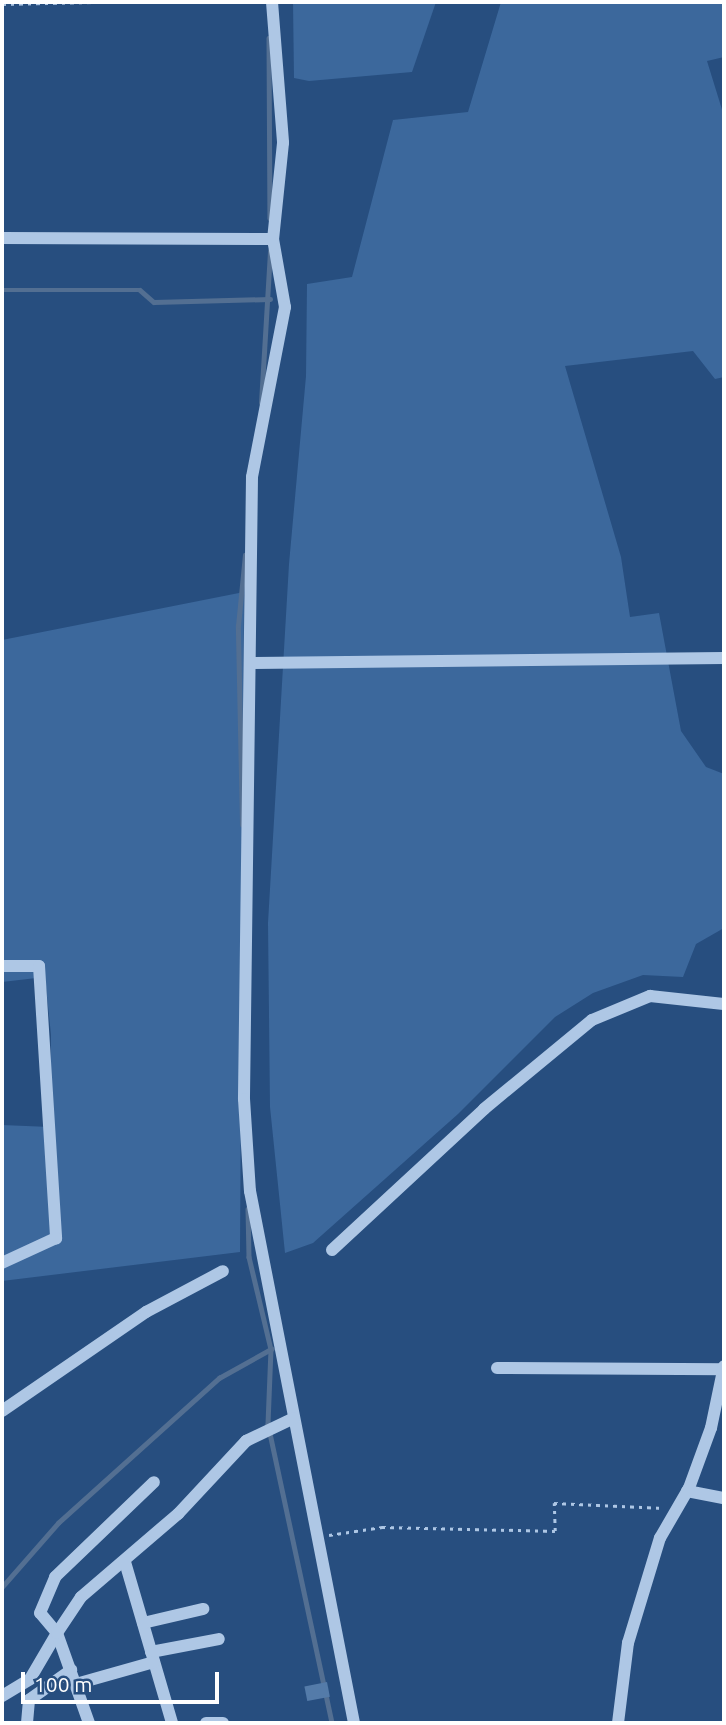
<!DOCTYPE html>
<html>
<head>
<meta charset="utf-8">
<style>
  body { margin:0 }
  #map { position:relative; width:726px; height:1725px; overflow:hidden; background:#274e7f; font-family:Ubuntu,sans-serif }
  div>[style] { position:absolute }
  .green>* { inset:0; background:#3c689c }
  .stream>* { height:4.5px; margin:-2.25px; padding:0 2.25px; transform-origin:2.25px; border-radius:2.25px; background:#536f92 }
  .building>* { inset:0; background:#547ba9; transform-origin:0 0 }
  .path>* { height:2.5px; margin-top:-1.25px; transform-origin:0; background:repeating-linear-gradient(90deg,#aec7e5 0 3.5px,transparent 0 8.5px) }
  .minor>* { height:12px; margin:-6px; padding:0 6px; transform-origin:6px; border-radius:6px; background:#aec7e5 }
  span { translate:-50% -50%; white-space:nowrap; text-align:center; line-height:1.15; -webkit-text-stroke:7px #274e7f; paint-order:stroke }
  .frame { position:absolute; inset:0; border:4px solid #fff; pointer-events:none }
  .scale { position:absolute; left:21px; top:1672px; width:198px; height:32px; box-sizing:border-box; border:4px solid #fff; border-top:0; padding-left:9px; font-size:21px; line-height:24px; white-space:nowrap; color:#fff; -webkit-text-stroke:5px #274e7f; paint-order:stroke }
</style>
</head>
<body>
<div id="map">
  <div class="green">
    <div style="clip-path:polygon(293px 2px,436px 2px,412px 72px,309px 81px,294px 78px)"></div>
    <div style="clip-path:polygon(501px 2px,724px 2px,724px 57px,707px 61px,724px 116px,724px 377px,715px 379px,693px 351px,565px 366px,621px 557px,630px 617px,659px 613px,681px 731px,706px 767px,724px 774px,724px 928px,696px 944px,683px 977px,643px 975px,593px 993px,555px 1017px,458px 1114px,313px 1243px,285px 1253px,270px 1107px,268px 923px,289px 564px,306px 376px,307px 284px,352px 277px,393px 120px,468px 112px)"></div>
    <div style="clip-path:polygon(244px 592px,240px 1252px,2px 1281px,2px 1125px,50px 1127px,51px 1035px,45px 977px,2px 982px,2px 640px)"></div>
  </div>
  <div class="stream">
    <div style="left:269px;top:38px;width:180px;rotate:89.7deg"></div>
    <div style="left:2px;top:290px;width:138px"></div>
    <div style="left:140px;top:290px;width:18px;rotate:41deg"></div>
    <div style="left:154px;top:302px;width:116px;rotate:-1.5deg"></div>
    <div style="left:261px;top:403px;width:152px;rotate:-86.6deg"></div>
    <div style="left:242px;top:825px;width:199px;rotate:-91.2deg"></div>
    <div style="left:238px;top:626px;width:71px;rotate:-84.4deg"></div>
    <div style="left:248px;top:1209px;width:48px;rotate:88.8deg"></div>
    <div style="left:249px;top:1257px;width:95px;rotate:76.6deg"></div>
    <div style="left:271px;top:1349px;width:75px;rotate:92.3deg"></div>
    <div style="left:268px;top:1424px;width:306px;rotate:77.9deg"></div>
    <div style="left:2px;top:1587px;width:85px;rotate:-48.8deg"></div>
    <div style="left:58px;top:1523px;width:217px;rotate:-42deg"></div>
    <div style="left:219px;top:1378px;width:60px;rotate:-29.1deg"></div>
  </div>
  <div class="building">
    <div style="left:327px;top:1682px;width:15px;height:23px;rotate:79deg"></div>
  </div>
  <div class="path">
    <div style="left:2px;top:4px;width:92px;rotate:-1.2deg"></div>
    <div style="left:329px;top:1535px;width:54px;rotate:-8.6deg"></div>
    <div style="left:382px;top:1527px;width:173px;rotate:1.3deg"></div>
    <div style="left:555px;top:1531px;width:28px;rotate:-92deg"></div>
    <div style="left:554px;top:1503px;width:110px;rotate:2.6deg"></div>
  </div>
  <div class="minor">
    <div style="left:272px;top:2px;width:141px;rotate:85.5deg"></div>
    <div style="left:283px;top:143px;width:97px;rotate:95.9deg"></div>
    <div style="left:273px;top:239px;width:69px;rotate:80deg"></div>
    <div style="left:285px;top:307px;width:173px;rotate:101deg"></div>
    <div style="left:252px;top:477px;width:622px;rotate:90.74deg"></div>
    <div style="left:244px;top:1099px;width:92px;rotate:86.3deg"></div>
    <div style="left:250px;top:1191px;width:542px;rotate:78.94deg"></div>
    <div style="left:2px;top:238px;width:271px;rotate:0.2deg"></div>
    <div style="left:252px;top:663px;width:472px;rotate:-0.6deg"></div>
    <div style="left:2px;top:966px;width:37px"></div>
    <div style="left:39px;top:966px;width:273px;rotate:86.4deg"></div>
    <div style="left:56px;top:1238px;width:60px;rotate:155.2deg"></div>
    <div style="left:332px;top:1250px;width:207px;rotate:-42.8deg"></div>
    <div style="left:484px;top:1109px;width:140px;rotate:-39.5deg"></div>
    <div style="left:592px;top:1020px;width:63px;rotate:-22.5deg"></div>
    <div style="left:650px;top:996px;width:74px;rotate:6.2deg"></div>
    <div style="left:497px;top:1368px;width:226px;rotate:0.3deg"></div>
    <div style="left:2px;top:1411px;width:175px;rotate:-34.5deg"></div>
    <div style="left:146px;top:1312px;width:87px;rotate:-28deg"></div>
    <div style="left:687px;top:1491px;width:38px;rotate:11deg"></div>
    <div style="left:125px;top:1562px;width:168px;rotate:73.7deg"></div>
    <div style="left:143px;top:1623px;width:62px;rotate:-13.1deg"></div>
    <div style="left:151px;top:1652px;width:69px;rotate:-10.8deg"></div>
    <div style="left:76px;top:1684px;width:81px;rotate:-15.8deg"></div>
    <div style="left:2px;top:1696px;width:33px;rotate:-31deg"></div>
    <div style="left:30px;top:1679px;width:53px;rotate:-59.6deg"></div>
    <div style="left:57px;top:1633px;width:26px;rotate:-130deg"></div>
    <div style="left:40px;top:1613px;width:39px;rotate:-67deg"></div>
    <div style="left:55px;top:1577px;width:137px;rotate:-43.8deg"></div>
    <div style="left:27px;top:1723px;width:23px;rotate:-85deg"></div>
    <div style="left:29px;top:1700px;width:52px;rotate:-35.5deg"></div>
    <div style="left:89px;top:1723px;width:96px;rotate:-109.6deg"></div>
    <div style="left:57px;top:1633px;width:43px;rotate:-56.3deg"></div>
    <div style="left:81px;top:1597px;width:128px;rotate:-40.6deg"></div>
    <div style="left:178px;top:1514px;width:100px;rotate:-47deg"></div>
    <div style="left:246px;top:1441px;width:53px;rotate:-25.6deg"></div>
    <div style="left:206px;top:1723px;width:17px"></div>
    <div style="left:618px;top:1723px;width:81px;rotate:-82.9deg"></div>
    <div style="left:628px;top:1643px;width:110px;rotate:-73.1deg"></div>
    <div style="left:660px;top:1538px;width:58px;rotate:-59.9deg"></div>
    <div style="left:689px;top:1488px;width:64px;rotate:-69.9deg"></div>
    <div style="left:711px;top:1428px;width:63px;rotate:-78.2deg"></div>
  </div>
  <div class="frame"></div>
  <div class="scale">100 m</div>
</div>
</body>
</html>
